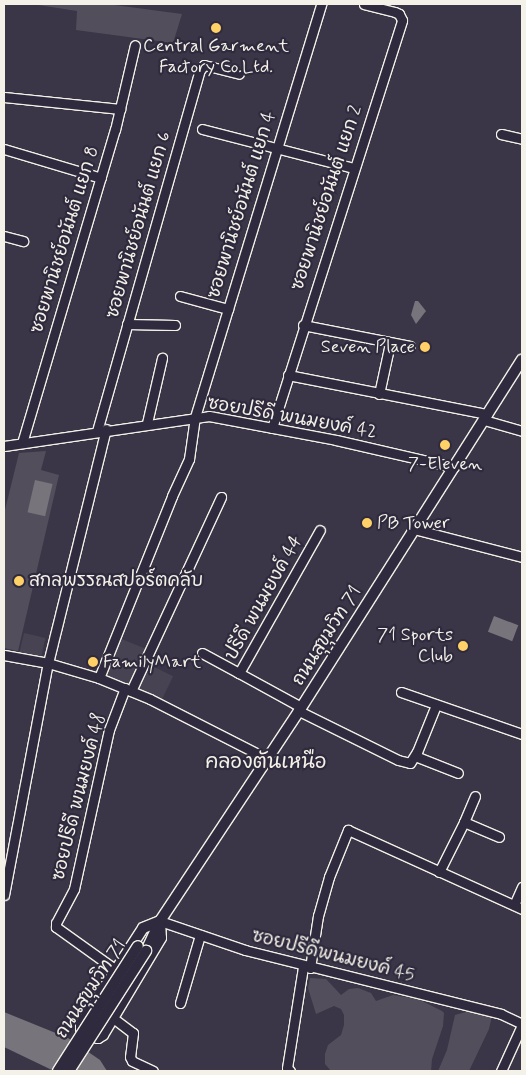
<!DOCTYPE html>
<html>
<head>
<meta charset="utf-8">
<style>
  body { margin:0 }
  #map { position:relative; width:526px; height:1075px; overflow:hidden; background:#3b3647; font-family:Mynerve,"Playpen Sans Thai",sans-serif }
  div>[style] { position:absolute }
  .built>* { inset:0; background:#484352; transform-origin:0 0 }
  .green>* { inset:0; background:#534e5c }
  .water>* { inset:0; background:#78747b; transform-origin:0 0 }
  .roads { filter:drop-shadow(1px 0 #f4f1e8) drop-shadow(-1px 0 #f4f1e8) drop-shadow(0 1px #f4f1e8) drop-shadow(0 -1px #f4f1e8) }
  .minor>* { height:9px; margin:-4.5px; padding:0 4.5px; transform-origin:4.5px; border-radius:4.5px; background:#2f2a3d }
  .major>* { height:10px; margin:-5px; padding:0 5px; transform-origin:5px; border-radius:5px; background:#2f2a3d }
  .bridges { filter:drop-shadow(1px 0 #f4f1e8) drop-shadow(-1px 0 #f4f1e8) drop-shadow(0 1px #f4f1e8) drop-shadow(0 -1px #f4f1e8) }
  .major-bridge>* { height:10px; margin:-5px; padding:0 5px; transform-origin:5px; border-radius:5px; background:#2f2a3d }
  .dots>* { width:14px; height:14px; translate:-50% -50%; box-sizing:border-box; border:2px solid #2f2a3d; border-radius:50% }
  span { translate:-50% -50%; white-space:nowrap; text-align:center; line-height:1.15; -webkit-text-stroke:4.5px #2f2a3d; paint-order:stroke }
  .poi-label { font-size:18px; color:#f4f1e8 }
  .right { translate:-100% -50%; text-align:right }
  .left { translate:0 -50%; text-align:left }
  .street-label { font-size:18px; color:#f4f1e8 }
  .quarter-label { font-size:20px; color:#f4f1e8 }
  .frame { position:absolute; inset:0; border:5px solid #f4f1e8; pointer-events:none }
</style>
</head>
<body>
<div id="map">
  <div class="built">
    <div style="left:24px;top:633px;width:22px;height:21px;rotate:13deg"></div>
    <div style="left:119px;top:638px;width:29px;height:40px;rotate:22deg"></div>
    <div style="left:148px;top:664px;width:28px;height:28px;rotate:26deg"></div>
  </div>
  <div class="green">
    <div style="clip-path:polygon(32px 4px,107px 4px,182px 14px,173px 43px,76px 30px,77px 11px)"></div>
    <div style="clip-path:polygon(46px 451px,41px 470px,59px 475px,18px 651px,4px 648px,4px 514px,19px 453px)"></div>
    <div style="clip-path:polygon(310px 978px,326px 979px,341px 995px,349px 989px,358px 988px,371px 993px,376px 1001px,393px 995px,418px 999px,442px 1011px,444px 1013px,443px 1026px,432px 1059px,431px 1071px,331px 1071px,325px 1064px,325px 1054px,328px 1045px,341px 1035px,344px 1025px,344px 1015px,341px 1009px,334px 1006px,316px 1014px,308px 988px)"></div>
    <div style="clip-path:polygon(473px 1010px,492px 1013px,492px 1016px,489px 1029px,469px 1071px,438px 1071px,447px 1050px,455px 1015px)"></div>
  </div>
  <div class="water">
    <div style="clip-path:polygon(415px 301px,418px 301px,426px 311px,416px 324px,411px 315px)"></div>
    <div style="left:35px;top:480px;width:18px;height:33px;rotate:13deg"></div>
    <div style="left:494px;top:616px;width:26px;height:17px;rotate:21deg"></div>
    <div style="clip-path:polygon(4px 1012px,68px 1038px,100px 1060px,107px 1071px,54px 1071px,4px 1047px)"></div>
  </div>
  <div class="roads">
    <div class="minor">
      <div style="left:4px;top:97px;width:117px;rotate:5.9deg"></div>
      <div style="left:202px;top:129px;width:157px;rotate:14.4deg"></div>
      <div style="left:501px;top:134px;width:22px;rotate:13deg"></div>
      <div style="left:4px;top:149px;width:101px;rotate:16.6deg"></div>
      <div style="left:4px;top:236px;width:20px;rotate:15deg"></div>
      <div style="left:180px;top:296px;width:50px;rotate:15.2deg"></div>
      <div style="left:127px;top:324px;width:48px;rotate:1.2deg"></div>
      <div style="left:303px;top:325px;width:109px;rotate:11.1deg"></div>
      <div style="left:288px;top:375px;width:203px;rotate:11.1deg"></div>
      <div style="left:379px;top:394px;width:52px;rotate:-77.8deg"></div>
      <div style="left:484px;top:420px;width:40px;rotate:16deg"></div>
      <div style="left:147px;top:423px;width:67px;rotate:-77deg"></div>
      <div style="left:272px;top:428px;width:428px;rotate:-72.3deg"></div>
      <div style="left:402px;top:20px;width:7px;rotate:-117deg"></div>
      <div style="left:399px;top:14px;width:4px;rotate:-153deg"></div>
      <div style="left:395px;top:12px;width:32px;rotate:-166deg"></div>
      <div style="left:97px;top:431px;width:375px;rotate:-74.1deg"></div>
      <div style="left:200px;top:70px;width:6px;rotate:-51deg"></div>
      <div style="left:204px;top:65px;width:36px;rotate:14deg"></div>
      <div style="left:22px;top:443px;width:327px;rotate:-73.5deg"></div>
      <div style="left:115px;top:130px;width:87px;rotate:-76.8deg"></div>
      <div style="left:4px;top:446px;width:207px;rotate:-8.3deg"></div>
      <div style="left:209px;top:416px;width:129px;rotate:10.7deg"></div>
      <div style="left:336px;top:440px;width:121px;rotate:12.9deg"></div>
      <div style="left:414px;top:529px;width:112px;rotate:14.5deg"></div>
      <div style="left:202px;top:653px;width:42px;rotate:28.4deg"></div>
      <div style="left:4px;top:655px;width:45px;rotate:10.3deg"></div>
      <div style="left:48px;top:663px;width:53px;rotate:16.4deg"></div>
      <div style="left:99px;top:678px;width:55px;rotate:22.4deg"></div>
      <div style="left:150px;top:699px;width:130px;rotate:27deg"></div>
      <div style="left:99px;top:678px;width:196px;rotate:-68.1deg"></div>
      <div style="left:172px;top:496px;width:41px;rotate:-65.3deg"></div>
      <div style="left:189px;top:459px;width:42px;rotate:-81.9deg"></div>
      <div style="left:195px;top:417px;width:432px;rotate:-73deg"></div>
      <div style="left:131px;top:691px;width:214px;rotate:-65.1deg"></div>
      <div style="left:401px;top:692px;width:128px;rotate:19.1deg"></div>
      <div style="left:301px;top:707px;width:71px;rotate:-151.3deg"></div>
      <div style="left:239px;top:673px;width:164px;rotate:-60.5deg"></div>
      <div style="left:299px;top:711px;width:110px;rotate:26.3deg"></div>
      <div style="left:398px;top:760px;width:12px;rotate:14deg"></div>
      <div style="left:410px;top:763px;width:13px;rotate:-58deg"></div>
      <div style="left:417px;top:752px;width:51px;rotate:-68deg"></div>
      <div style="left:415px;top:756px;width:46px;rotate:21.6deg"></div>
      <div style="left:464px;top:822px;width:28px;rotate:-67deg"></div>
      <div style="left:439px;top:872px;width:56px;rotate:-63.4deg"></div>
      <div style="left:464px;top:822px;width:38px;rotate:23deg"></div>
      <div style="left:4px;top:895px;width:236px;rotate:-79.3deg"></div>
      <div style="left:48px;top:663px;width:241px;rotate:-76.1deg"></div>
      <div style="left:514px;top:905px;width:20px;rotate:-66deg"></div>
      <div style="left:160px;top:921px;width:90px;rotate:18.8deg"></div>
      <div style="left:245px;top:950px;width:264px;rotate:14deg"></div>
      <div style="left:501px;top:1014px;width:23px;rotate:25deg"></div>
      <div style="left:310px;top:968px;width:53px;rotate:-81.3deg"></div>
      <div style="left:318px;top:916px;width:41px;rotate:-74.2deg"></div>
      <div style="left:329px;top:877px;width:51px;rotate:-68deg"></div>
      <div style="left:348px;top:830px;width:191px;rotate:24.4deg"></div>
      <div style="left:116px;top:970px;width:74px;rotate:-144.4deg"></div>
      <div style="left:56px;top:927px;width:4px;rotate:-90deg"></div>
      <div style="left:56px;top:923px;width:38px;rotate:-62deg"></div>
      <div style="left:74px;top:889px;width:163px;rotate:-77.6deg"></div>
      <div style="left:109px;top:730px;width:45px;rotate:-69.1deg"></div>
      <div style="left:180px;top:1003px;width:71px;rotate:-73.6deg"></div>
      <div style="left:113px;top:1018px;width:25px;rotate:37deg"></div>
      <div style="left:133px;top:1033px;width:24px;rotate:97deg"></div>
      <div style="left:130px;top:1057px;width:4px;rotate:63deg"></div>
      <div style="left:132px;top:1061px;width:23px;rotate:25deg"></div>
      <div style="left:290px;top:1071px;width:4px;rotate:-135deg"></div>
      <div style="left:287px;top:1068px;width:102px;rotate:-81deg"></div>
      <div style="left:501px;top:1071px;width:51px;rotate:-65.5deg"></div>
    </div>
    <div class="major">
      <div style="left:160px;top:921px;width:17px;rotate:87deg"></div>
      <div style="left:161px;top:938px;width:113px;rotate:120.9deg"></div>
      <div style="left:103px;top:1035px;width:6px;rotate:149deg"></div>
      <div style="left:98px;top:1038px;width:14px;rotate:-163deg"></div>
      <div style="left:85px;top:1034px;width:6px;rotate:-129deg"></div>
      <div style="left:81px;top:1029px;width:5px;rotate:-90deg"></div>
      <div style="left:81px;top:1024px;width:114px;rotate:-57.1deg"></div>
      <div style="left:143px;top:928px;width:18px;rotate:-22deg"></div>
      <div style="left:146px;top:951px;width:33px;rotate:-65deg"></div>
      <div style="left:160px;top:921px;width:252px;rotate:-56.5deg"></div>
      <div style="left:299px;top:711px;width:416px;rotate:-57.6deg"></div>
    </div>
  </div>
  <div class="bridges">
    <div class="major-bridge">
      <div style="left:58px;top:1071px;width:148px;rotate:-57.4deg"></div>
      <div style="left:69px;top:1071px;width:143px;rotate:-57.3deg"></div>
    </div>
  </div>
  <div class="dots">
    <div style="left:216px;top:28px;background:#ffd166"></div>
    <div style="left:425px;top:347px;background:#ffd166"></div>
    <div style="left:445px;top:445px;background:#ffd166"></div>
    <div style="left:367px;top:523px;background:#ffd166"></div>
    <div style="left:19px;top:581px;background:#ffd166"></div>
    <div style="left:463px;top:646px;background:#ffd166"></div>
    <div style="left:93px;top:662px;background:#ffd166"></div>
  </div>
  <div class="poi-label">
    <span style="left:216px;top:57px">Central Garment<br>Factory Co.Ltd.</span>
    <span class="right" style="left:415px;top:347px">Seven Place</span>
    <span style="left:445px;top:464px">7-Eleven</span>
    <span class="left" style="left:377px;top:523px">PB Tower</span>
    <span class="left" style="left:29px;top:581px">สกลพรรณสปอร์ตคลับ</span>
    <span class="right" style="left:453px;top:646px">71 Sports<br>Club</span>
    <span class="left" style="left:103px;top:662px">FamilyMart</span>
  </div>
  <div class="street-label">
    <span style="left:327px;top:198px;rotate:-72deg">ซอยพานิชย์อนันต์ แยก 2</span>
    <span style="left:242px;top:205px;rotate:-73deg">ซอยพานิชย์อนันต์ แยก 4</span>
    <span style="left:139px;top:225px;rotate:-74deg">ซอยพานิชย์อนันต์ แยก 6</span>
    <span style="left:65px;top:240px;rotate:-73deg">ซอยพานิชย์อนันต์ แยก 8</span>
    <span style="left:292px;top:418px;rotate:10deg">ซอยปรีดี พนมยงค์ 42</span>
    <span style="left:264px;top:598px;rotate:-61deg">ปรีดี พนมยงค์ 44</span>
    <span style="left:327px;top:636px;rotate:-58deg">ถนนสุขุมวิท 71</span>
    <span style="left:79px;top:797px;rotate:-76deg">ซอยปรีดี พนมยงค์ 48</span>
    <span style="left:333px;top:956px;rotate:14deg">ซอยปรีดีพนมยงค์ 45</span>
    <span style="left:91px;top:989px;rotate:-57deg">ถนนสุขุมวิท 71</span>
  </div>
  <div class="quarter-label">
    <span style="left:266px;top:762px">คลองตันเหนือ</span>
  </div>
  <div class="frame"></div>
</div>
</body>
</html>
